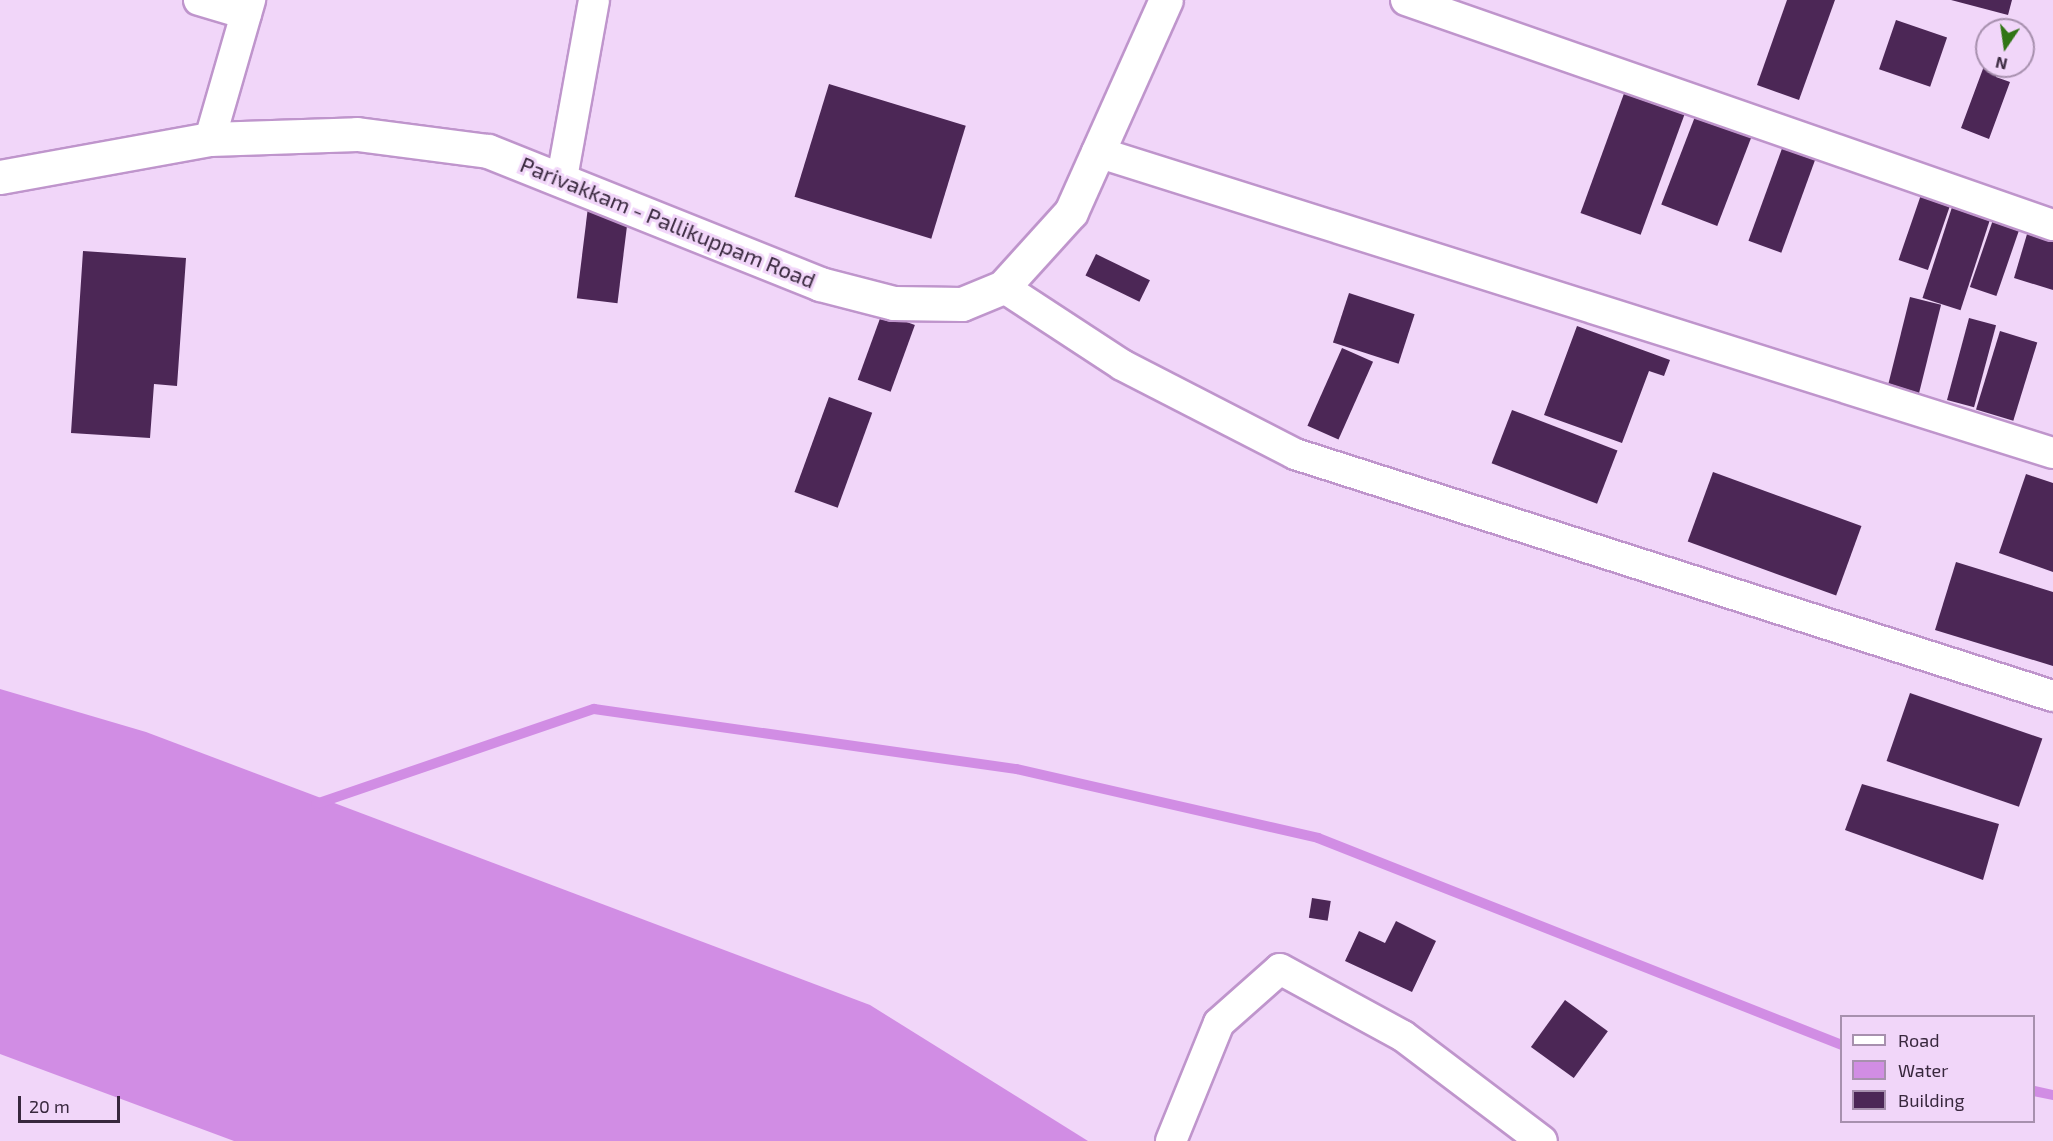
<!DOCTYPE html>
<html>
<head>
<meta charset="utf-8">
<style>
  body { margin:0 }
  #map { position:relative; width:2053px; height:1141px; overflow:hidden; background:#f1d6f9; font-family:"Exo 2",sans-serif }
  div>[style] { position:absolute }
  .water>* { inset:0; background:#d18de4 }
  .stream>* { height:10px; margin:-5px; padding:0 5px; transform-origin:5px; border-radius:5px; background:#d18de4 }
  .building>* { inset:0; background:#4c2756; transform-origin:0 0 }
  .roads { filter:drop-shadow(2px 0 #bf95cc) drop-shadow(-2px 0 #bf95cc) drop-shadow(0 2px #bf95cc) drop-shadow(0 -2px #bf95cc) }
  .street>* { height:30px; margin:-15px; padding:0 15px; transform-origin:15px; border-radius:15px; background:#fff }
  .secondary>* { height:33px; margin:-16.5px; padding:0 16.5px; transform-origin:16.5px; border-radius:16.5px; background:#fff }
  span { translate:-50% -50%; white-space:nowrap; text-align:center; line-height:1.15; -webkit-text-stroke:6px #f1d6f9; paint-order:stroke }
  .street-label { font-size:22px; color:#38273d }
  .legend { position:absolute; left:1840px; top:1015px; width:195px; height:108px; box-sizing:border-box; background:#f1d6f9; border:2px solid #a790ae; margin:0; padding:8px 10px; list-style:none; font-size:18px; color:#38273d }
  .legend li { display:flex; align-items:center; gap:12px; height:30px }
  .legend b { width:30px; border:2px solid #a790ae }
  .north { position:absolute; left:1975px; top:18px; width:60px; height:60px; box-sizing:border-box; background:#f1d6f9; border:2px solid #a790ae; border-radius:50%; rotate:193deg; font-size:16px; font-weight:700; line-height:24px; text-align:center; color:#38273d }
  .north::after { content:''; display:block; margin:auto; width:21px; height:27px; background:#317515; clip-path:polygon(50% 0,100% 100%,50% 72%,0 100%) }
  .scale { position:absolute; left:18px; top:1096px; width:102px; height:27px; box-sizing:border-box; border:3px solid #38273d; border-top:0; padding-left:8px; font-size:18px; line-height:21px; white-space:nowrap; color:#38273d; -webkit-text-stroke:4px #f1d6f9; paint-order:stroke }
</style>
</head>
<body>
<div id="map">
  <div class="water">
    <div style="clip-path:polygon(0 689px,146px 732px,870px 1005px,1088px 1141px,234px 1141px,0 1054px)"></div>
  </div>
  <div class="stream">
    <div style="left:316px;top:804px;width:294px;rotate:-18.9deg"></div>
    <div style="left:594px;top:709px;width:427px;rotate:8.1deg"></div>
    <div style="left:1017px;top:769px;width:309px;rotate:12.9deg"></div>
    <div style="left:1318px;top:838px;width:563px;rotate:21.56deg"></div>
    <div style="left:2034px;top:1091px;width:19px;rotate:12deg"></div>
  </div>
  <div class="building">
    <div style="clip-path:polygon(1787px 0,1835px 0,1799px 100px,1757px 85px)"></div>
    <div style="clip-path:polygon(1951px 0,2012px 0,2008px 15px)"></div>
    <div style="left:1896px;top:20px;width:54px;height:52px;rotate:19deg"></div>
    <div style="clip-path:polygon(1987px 58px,1987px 66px,2000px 66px,1996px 77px,2010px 82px,1989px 139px,1961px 128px)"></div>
    <div style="left:829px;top:84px;width:143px;height:118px;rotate:17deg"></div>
    <div style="left:1626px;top:88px;width:64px;height:133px;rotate:20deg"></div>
    <div style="left:1696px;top:114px;width:60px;height:97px;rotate:21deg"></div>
    <div style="left:1784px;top:143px;width:35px;height:104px;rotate:20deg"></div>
    <div style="left:1923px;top:189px;width:31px;height:75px;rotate:19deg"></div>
    <div style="left:1954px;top:201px;width:40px;height:102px;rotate:18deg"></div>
    <div style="left:588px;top:207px;width:41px;height:92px;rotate:7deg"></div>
    <div style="left:1994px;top:217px;width:28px;height:74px;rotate:19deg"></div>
    <div style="clip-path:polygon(2030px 224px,2053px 231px,2053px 290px,2014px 278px)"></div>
    <div style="clip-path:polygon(83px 251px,186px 258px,177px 386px,154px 384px,150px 438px,71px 433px)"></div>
    <div style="left:1096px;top:254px;width:60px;height:24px;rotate:26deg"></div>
    <div style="left:1349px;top:293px;width:69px;height:52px;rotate:18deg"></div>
    <div style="left:1910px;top:297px;width:32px;height:95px;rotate:14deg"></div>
    <div style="left:882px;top:313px;width:35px;height:71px;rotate:20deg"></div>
    <div style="left:1969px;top:318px;width:28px;height:85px;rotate:15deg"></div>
    <div style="clip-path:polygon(1577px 326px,1670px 360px,1664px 376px,1649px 371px,1622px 443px,1544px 415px)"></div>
    <div style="left:2000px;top:331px;width:39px;height:82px;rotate:17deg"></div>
    <div style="left:1342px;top:348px;width:34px;height:85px;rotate:24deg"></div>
    <div style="left:829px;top:397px;width:46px;height:101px;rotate:20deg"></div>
    <div style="left:1512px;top:410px;width:113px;height:57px;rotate:21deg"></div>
    <div style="left:1713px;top:472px;width:158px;height:74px;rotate:20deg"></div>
    <div style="clip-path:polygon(2026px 474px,2053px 483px,2053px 572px,1999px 553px)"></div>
    <div style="clip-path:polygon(1956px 562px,2053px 592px,2053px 666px,1935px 630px)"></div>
    <div style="left:1910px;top:693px;width:140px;height:72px;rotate:19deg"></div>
    <div style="clip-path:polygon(1862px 784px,1999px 824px,1983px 880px,1845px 830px)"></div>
    <div style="left:1312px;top:898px;width:19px;height:20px;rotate:9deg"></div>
    <div style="clip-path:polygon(1396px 921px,1436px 941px,1412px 992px,1345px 961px,1359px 931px,1385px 943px)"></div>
    <div style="left:1565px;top:1000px;width:53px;height:58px;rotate:36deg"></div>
  </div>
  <div class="roads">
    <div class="street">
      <div style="left:199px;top:0;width:49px;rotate:16.6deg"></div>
      <div style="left:1406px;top:0;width:685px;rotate:19.18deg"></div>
      <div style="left:210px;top:139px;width:145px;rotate:-73.9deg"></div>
      <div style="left:1097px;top:152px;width:1002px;rotate:17.48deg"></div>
      <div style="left:562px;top:178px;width:181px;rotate:-79.8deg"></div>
      <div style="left:1003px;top:287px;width:142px;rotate:33.2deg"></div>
      <div style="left:1122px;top:365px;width:195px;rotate:27.2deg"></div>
      <div style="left:1295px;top:454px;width:796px;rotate:17.71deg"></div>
      <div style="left:1171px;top:1141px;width:127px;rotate:-67.9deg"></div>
      <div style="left:1219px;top:1023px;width:81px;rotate:-41.5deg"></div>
      <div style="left:1280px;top:969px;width:140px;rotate:28.6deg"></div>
      <div style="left:1403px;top:1036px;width:174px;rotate:37.1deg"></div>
    </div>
    <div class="secondary">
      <div style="left:0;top:177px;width:213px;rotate:-10.3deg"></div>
      <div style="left:210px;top:139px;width:147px;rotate:-1.9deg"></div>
      <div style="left:357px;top:134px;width:132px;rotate:7.4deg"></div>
      <div style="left:488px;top:151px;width:358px;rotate:21.8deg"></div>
      <div style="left:820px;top:284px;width:76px;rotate:14.4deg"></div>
      <div style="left:894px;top:303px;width:68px;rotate:0.8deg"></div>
      <div style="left:962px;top:304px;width:44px;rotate:-22.5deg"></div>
      <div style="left:1003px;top:287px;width:101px;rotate:-47.8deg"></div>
      <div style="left:1071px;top:212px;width:232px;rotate:-65.9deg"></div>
    </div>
  </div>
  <div class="street-label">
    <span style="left:668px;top:222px;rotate:22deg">Parivakkam - Pallikuppam Road</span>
  </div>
  <ul class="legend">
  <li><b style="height:8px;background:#fff"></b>Road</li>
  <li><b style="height:16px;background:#d18de4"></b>Water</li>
  <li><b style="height:16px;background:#4c2756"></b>Building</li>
  </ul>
  <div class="north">N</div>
  <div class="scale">20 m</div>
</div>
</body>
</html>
